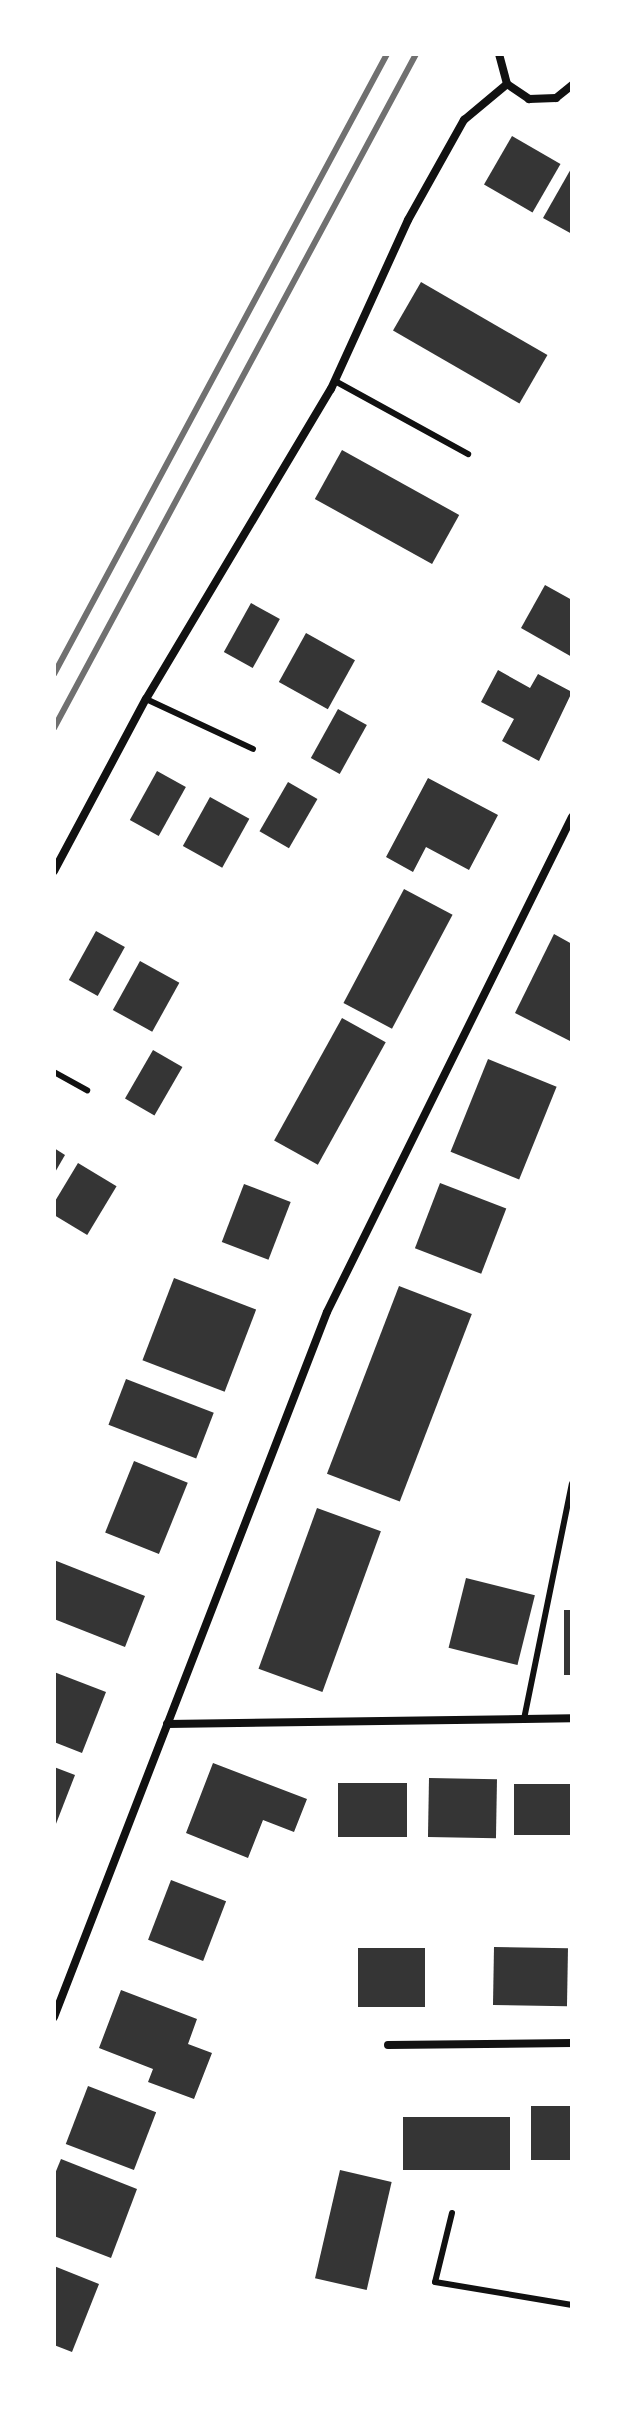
<!DOCTYPE html>
<html>
<head>
<meta charset="utf-8">
<style>
  body { margin:0 }
  #map { position:relative; width:626px; height:2419px; overflow:hidden; background:#fff; font-family:Commissioner,sans-serif }
  div>[style] { position:absolute }
  .building>* { inset:0; background:#353535; transform-origin:0 0 }
  .service>* { height:6px; margin:-3px; padding:0 3px; transform-origin:3px; border-radius:3px; background:#111 }
  .minor>* { height:8px; margin:-4px; padding:0 4px; transform-origin:4px; border-radius:4px; background:#111 }
  .rail>* { height:6px; margin:-3px; padding:0 3px; transform-origin:3px; border-radius:3px; background:#707070 }
  span { translate:-50% -50%; white-space:nowrap; text-align:center; line-height:1.15; -webkit-text-stroke:6px #fff; paint-order:stroke }
  .frame { position:absolute; inset:0; border:56px solid #fff; pointer-events:none }
</style>
</head>
<body>
<div id="map">
  <div class="building">
    <div style="left:512px;top:136px;width:56px;height:56px;rotate:30deg"></div>
    <div style="clip-path:polygon(572px 167px,572px 234px,543px 218px)"></div>
    <div style="left:421px;top:282px;width:146px;height:56px;rotate:30deg"></div>
    <div style="left:342px;top:450px;width:134px;height:56px;rotate:29deg"></div>
    <div style="clip-path:polygon(545px 585px,572px 600px,572px 657px,521px 628px)"></div>
    <div style="left:251px;top:603px;width:33px;height:56px;rotate:29deg"></div>
    <div style="left:306px;top:633px;width:56px;height:56px;rotate:29deg"></div>
    <div style="clip-path:polygon(498px 670px,530px 688px,538px 674px,572px 692px,539px 761px,502px 741px,514px 719px,481px 702px)"></div>
    <div style="left:338px;top:709px;width:33px;height:56px;rotate:29deg"></div>
    <div style="left:157px;top:771px;width:33px;height:56px;rotate:29deg"></div>
    <div style="clip-path:polygon(428px 778px,498px 815px,469px 870px,426px 847px,413px 872px,386px 857px)"></div>
    <div style="left:288px;top:782px;width:34px;height:57px;rotate:30deg"></div>
    <div style="left:210px;top:797px;width:45px;height:56px;rotate:29deg"></div>
    <div style="left:404px;top:889px;width:55px;height:129px;rotate:28deg"></div>
    <div style="left:96px;top:931px;width:33px;height:56px;rotate:29deg"></div>
    <div style="clip-path:polygon(554px 934px,572px 944px,570px 1041px,515px 1013px)"></div>
    <div style="left:140px;top:961px;width:45px;height:56px;rotate:29deg"></div>
    <div style="left:342px;top:1018px;width:50px;height:140px;rotate:29deg"></div>
    <div style="left:153px;top:1050px;width:34px;height:56px;rotate:30deg"></div>
    <div style="left:488px;top:1059px;width:74px;height:100px;rotate:22deg"></div>
    <div style="clip-path:polygon(54px 1148px,65px 1155px,54px 1174px)"></div>
    <div style="left:78px;top:1163px;width:45px;height:57px;rotate:31deg"></div>
    <div style="left:440px;top:1183px;width:71px;height:70px;rotate:21deg"></div>
    <div style="left:244px;top:1184px;width:50px;height:62px;rotate:21deg"></div>
    <div style="left:174px;top:1278px;width:88px;height:88px;rotate:21deg"></div>
    <div style="left:399px;top:1286px;width:78px;height:201px;rotate:21deg"></div>
    <div style="left:126px;top:1379px;width:94px;height:49px;rotate:21deg"></div>
    <div style="left:134px;top:1461px;width:58px;height:77px;rotate:22deg"></div>
    <div style="left:317px;top:1508px;width:68px;height:171px;rotate:20deg"></div>
    <div style="clip-path:polygon(54px 1560px,145px 1596px,125px 1647px,54px 1619px)"></div>
    <div style="left:466px;top:1578px;width:71px;height:72px;rotate:14deg"></div>
    <div style="left:564px;top:1610px;width:8px;height:65px"></div>
    <div style="clip-path:polygon(54px 1672px,106px 1692px,82px 1753px,54px 1742px)"></div>
    <div style="clip-path:polygon(213px 1763px,307px 1799px,294px 1832px,263px 1820px,248px 1858px,186px 1833px)"></div>
    <div style="clip-path:polygon(54px 1767px,75px 1775px,54px 1829px)"></div>
    <div style="left:429px;top:1778px;width:68px;height:59px;rotate:1deg"></div>
    <div style="left:338px;top:1783px;width:69px;height:54px"></div>
    <div style="left:514px;top:1784px;width:58px;height:51px"></div>
    <div style="left:171px;top:1880px;width:59px;height:64px;rotate:21deg"></div>
    <div style="left:494px;top:1947px;width:74px;height:58px;rotate:1deg"></div>
    <div style="left:358px;top:1948px;width:67px;height:59px"></div>
    <div style="clip-path:polygon(121px 1990px,197px 2019px,188px 2044px,212px 2053px,194px 2099px,148px 2082px,153px 2069px,99px 2048px)"></div>
    <div style="left:88px;top:2086px;width:73px;height:62px;rotate:21deg"></div>
    <div style="left:531px;top:2106px;width:41px;height:54px"></div>
    <div style="left:403px;top:2117px;width:107px;height:53px"></div>
    <div style="clip-path:polygon(61px 2159px,137px 2189px,111px 2258px,54px 2236px,54px 2176px)"></div>
    <div style="left:340px;top:2170px;width:53px;height:111px;rotate:13deg"></div>
    <div style="clip-path:polygon(54px 2266px,99px 2284px,72px 2352px,54px 2345px)"></div>
  </div>
  <div class="service">
    <div style="left:335px;top:381px;width:152px;rotate:28.8deg"></div>
    <div style="left:146px;top:699px;width:118px;rotate:25deg"></div>
    <div style="left:54px;top:1072px;width:38px;rotate:29deg"></div>
    <div style="left:524px;top:1719px;width:240px;rotate:-78.5deg"></div>
    <div style="left:452px;top:2213px;width:71px;rotate:103.8deg"></div>
    <div style="left:435px;top:2282px;width:139px;rotate:9.5deg"></div>
  </div>
  <div class="minor">
    <div style="left:499px;top:54px;width:31px;rotate:75deg"></div>
    <div style="left:507px;top:84px;width:27px;rotate:34deg"></div>
    <div style="left:529px;top:99px;width:27px;rotate:-2deg"></div>
    <div style="left:556px;top:98px;width:21px;rotate:-39deg"></div>
    <div style="left:54px;top:871px;width:195px;rotate:-61.9deg"></div>
    <div style="left:146px;top:699px;width:361px;rotate:-59.2deg"></div>
    <div style="left:331px;top:389px;width:186px;rotate:-65.5deg"></div>
    <div style="left:408px;top:220px;width:115px;rotate:-60.8deg"></div>
    <div style="left:464px;top:120px;width:56px;rotate:-39.9deg"></div>
    <div style="left:167px;top:1724px;width:405px;rotate:-0.8deg"></div>
    <div style="left:54px;top:2017px;width:756px;rotate:-68.83deg"></div>
    <div style="left:327px;top:1312px;width:552px;rotate:-63.67deg"></div>
    <div style="left:388px;top:2045px;width:184px;rotate:-0.6deg"></div>
  </div>
  <div class="rail">
    <div style="left:54px;top:674px;width:704px;rotate:-61.76deg"></div>
    <div style="left:54px;top:728px;width:765px;rotate:-61.76deg"></div>
  </div>
  <div class="frame"></div>
</div>
</body>
</html>
